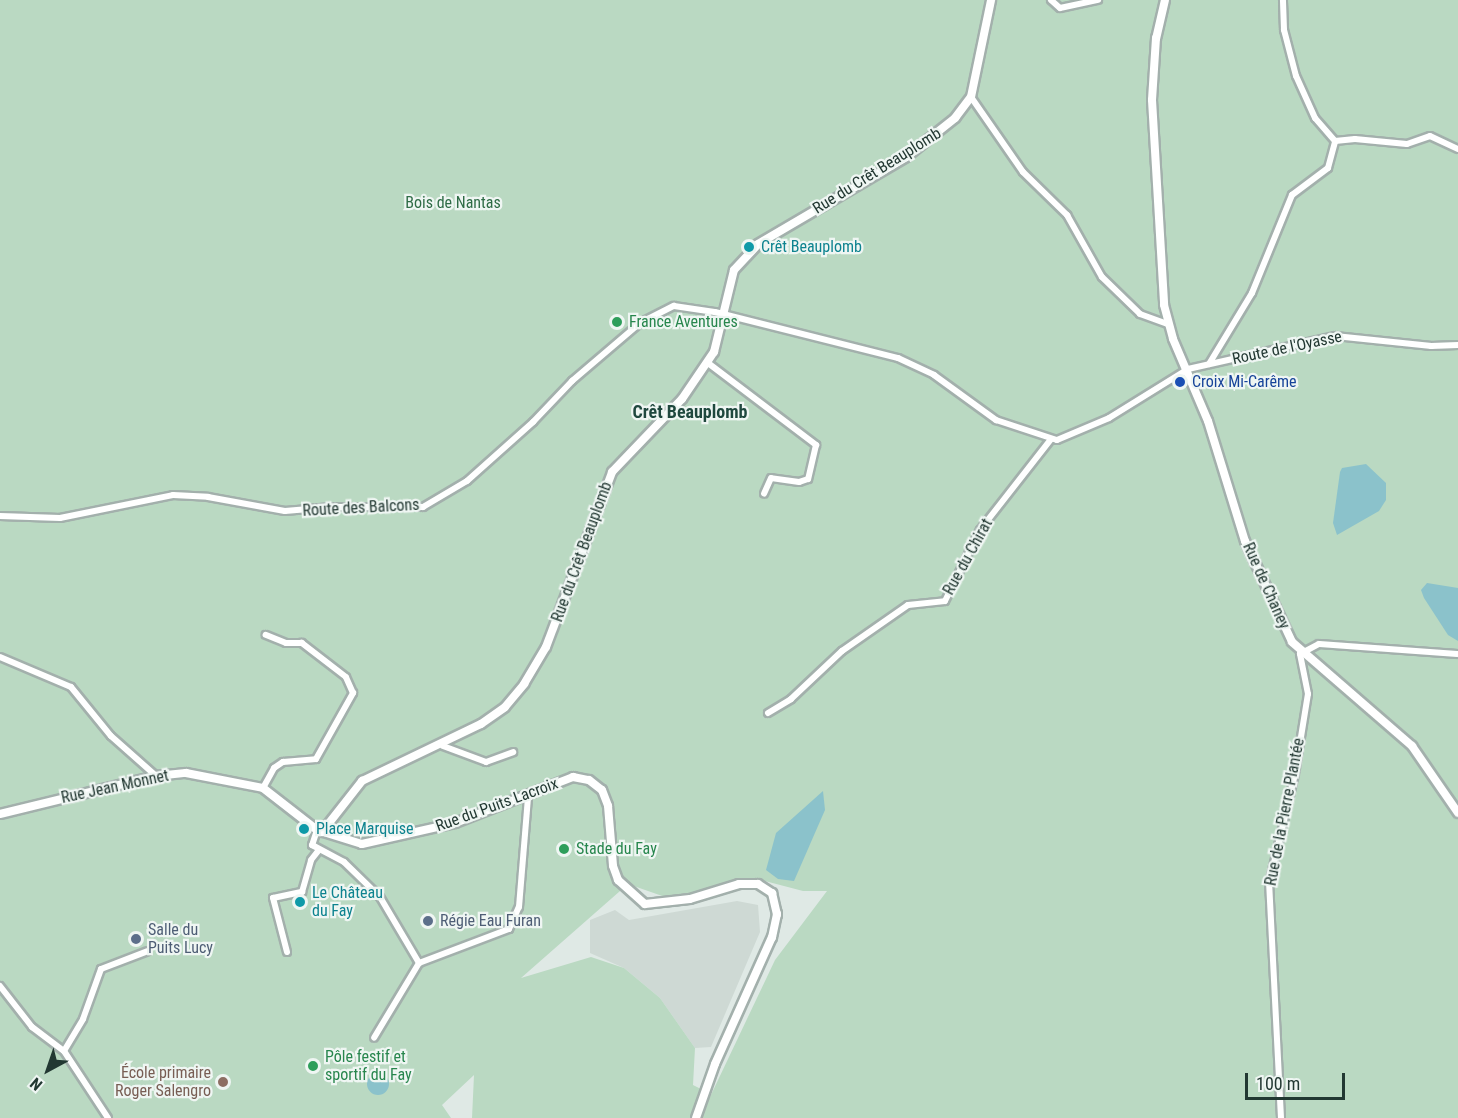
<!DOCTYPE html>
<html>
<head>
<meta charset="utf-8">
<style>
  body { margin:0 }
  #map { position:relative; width:1458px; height:1118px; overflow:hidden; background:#dfe9e5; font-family:"Roboto Condensed",sans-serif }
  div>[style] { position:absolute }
  .built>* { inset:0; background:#ced9d4 }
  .green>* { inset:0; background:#bad9c2 }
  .water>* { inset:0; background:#8bc2cb }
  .round { border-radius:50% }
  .roads { filter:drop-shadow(2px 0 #a3b0ac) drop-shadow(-2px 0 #a3b0ac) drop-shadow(0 2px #a3b0ac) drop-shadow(0 -2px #a3b0ac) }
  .minor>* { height:6px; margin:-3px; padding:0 3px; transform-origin:3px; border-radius:3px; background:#fff }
  .tertiary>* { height:8px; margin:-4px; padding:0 4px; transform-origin:4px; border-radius:4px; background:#fff }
  .dots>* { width:16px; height:16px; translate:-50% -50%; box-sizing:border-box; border:3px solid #eff6f3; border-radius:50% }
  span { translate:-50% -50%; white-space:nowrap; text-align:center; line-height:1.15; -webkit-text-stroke:4.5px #eff6f3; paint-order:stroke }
  .street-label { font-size:16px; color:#223832 }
  .park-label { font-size:16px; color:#2f6c46 }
  .culture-label { font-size:16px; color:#0d838f }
  .left { translate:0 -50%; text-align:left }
  .leisure-label { font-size:16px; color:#27864d }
  .transit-label { font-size:16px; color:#164399 }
  .service-label { font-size:16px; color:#4e5e75 }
  .education-label { font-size:16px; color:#785e54 }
  .right { translate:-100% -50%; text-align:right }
  .neighbourhood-label { font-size:18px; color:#1f483e; font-weight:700 }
  .north { position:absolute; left:18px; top:1040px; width:60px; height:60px; -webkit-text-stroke:4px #eff6f3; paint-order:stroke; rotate:220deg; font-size:16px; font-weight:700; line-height:24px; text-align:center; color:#223832 }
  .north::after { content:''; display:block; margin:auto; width:21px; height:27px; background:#223832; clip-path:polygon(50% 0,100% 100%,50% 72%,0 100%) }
  .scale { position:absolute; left:1245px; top:1073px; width:100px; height:27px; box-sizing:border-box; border:3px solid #223832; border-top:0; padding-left:8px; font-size:18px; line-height:21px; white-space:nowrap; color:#223832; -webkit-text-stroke:4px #eff6f3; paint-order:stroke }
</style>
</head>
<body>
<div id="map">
  <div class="built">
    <div style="clip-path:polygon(737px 901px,758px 905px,760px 932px,711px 1047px,695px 1048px,660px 998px,624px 968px,590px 953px,590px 920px,615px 910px,629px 920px)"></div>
  </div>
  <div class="green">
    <div style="clip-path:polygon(0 0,1458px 0,1458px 1118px,700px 1118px,775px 960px,827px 891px,803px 891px,757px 879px,668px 898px,628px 884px,521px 978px,591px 957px,624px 968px,660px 998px,695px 1048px,693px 1085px,703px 1090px,692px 1118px,472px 1118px,474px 1075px,442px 1105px,451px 1118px,0 1118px)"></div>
  </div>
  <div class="water">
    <div style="clip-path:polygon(1366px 464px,1386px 483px,1386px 500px,1379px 511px,1337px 535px,1333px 523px,1340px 472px,1342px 468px)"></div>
    <div style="clip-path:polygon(1427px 583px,1458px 588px,1458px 641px,1448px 635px,1424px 598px,1421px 590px)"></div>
    <div style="clip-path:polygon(823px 791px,825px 810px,794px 881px,778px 879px,766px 870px,776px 833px)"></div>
    <div class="round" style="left:367px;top:1073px;width:22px;height:22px"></div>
  </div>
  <div class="roads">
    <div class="minor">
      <div style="left:1051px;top:0;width:12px;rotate:42deg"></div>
      <div style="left:1060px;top:8px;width:39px;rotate:-12deg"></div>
      <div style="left:971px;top:97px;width:91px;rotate:55.3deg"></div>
      <div style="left:1023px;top:172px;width:62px;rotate:44.3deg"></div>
      <div style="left:1067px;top:215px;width:71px;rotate:60.6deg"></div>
      <div style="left:1102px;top:277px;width:53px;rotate:44.2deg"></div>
      <div style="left:1140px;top:314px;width:30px;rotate:20deg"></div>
      <div style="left:1335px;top:141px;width:20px;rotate:-6deg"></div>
      <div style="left:1355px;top:139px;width:52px;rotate:5.5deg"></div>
      <div style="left:1407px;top:144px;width:24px;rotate:-19deg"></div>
      <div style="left:1430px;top:136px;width:31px;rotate:25deg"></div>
      <div style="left:708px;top:363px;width:136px;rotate:37.2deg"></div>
      <div style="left:816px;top:445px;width:35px;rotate:103deg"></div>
      <div style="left:808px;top:479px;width:9px;rotate:162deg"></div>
      <div style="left:799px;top:482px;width:28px;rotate:-172deg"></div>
      <div style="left:771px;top:478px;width:17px;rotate:114deg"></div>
      <div style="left:1209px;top:364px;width:83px;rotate:-58.8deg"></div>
      <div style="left:1252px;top:293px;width:106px;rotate:-67.8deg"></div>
      <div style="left:1292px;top:195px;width:45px;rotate:-36.9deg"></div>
      <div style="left:1328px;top:168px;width:28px;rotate:-75deg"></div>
      <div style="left:1335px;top:141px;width:30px;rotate:-131deg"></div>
      <div style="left:1315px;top:118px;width:46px;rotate:-114.3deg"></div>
      <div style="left:1296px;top:76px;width:48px;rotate:-104.6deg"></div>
      <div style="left:1284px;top:30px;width:30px;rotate:-92deg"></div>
      <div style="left:0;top:516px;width:60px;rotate:1.9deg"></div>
      <div style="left:60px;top:518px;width:115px;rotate:-11.5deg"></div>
      <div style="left:173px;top:495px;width:35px;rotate:3deg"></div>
      <div style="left:208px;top:497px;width:78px;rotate:10.3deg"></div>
      <div style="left:285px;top:511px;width:47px;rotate:-4.9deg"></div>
      <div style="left:332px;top:507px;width:91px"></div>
      <div style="left:423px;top:507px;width:51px;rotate:-30.6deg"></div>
      <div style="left:467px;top:481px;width:89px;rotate:-41.8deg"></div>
      <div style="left:533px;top:422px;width:57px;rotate:-46.4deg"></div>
      <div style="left:572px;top:381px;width:89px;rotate:-40.5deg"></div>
      <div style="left:640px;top:323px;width:38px;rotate:-27deg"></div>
      <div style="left:674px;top:306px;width:41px;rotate:8.3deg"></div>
      <div style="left:715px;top:312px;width:189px;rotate:14.1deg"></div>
      <div style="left:898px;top:358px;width:40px;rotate:25deg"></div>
      <div style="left:934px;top:375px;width:77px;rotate:36deg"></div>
      <div style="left:996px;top:420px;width:64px;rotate:18.2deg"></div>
      <div style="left:1057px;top:440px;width:56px;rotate:-22.9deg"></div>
      <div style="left:1109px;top:418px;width:93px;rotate:-31.8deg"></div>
      <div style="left:1188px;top:369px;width:151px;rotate:-12.7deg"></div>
      <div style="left:1335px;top:336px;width:97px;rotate:5.9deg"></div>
      <div style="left:1431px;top:346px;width:27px;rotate:-2deg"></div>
      <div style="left:0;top:657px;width:77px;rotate:22.9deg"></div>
      <div style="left:71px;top:687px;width:63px;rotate:50.8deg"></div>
      <div style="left:111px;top:736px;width:60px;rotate:41.6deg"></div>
      <div style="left:768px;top:713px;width:27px;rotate:-31deg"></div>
      <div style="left:791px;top:699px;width:70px;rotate:-43.3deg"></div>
      <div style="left:842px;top:651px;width:80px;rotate:-34.9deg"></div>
      <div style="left:908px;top:605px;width:37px;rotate:-6deg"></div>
      <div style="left:945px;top:601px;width:79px;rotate:-63.8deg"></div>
      <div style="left:980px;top:530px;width:115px;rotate:-52deg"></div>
      <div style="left:443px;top:746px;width:46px;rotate:20.4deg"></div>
      <div style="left:486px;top:762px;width:29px;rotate:-20deg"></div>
      <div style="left:263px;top:788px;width:23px;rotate:-61deg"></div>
      <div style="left:274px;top:768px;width:11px;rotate:-34deg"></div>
      <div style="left:283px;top:762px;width:33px;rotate:-5deg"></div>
      <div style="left:316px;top:759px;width:76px;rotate:-60.7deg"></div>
      <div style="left:353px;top:693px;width:17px;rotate:-114deg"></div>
      <div style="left:346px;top:677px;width:56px;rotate:-142.3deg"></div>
      <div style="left:302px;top:643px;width:16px;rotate:180deg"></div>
      <div style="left:286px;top:643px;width:22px;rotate:-158deg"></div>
      <div style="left:317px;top:830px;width:16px;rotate:108deg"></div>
      <div style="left:312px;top:845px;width:36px;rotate:28deg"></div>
      <div style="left:344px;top:862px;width:50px;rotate:44.2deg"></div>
      <div style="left:380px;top:897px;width:77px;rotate:59.4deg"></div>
      <div style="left:419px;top:963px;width:87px;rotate:121deg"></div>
      <div style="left:287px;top:952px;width:56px;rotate:-104.5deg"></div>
      <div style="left:273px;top:898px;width:30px;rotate:-12deg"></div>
      <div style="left:302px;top:892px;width:33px;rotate:-74deg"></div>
      <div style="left:311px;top:860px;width:11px;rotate:-52deg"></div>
      <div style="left:419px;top:963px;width:96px;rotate:-20.7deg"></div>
      <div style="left:509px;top:929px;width:24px;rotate:-66deg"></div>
      <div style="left:519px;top:907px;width:110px;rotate:-85.3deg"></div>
      <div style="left:0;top:986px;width:52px;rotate:52deg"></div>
      <div style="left:32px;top:1027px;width:40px;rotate:37deg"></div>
      <div style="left:64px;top:1051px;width:37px;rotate:-59deg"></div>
      <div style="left:83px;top:1019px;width:53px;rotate:-70.2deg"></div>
      <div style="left:101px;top:969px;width:50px;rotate:-21deg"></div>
      <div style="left:64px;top:1051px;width:80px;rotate:56.7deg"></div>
      <div style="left:1281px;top:1118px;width:234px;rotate:-92.9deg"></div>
      <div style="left:1269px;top:884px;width:113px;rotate:-76.7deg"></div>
      <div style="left:1295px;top:774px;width:81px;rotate:-80.8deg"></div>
      <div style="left:1308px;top:694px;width:41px;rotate:-101.3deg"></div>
      <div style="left:1300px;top:654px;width:21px;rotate:-28deg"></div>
      <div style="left:1319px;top:644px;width:139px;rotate:4.1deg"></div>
    </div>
    <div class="tertiary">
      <div style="left:1165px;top:0;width:39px;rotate:103deg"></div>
      <div style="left:1156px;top:38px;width:62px;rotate:93.7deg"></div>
      <div style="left:1152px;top:100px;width:205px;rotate:86.6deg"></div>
      <div style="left:1164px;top:305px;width:35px;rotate:75deg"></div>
      <div style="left:1173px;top:339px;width:89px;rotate:66.9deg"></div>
      <div style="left:1208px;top:421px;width:126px;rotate:72.9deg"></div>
      <div style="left:1245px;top:541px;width:111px;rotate:65deg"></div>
      <div style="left:1292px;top:642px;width:159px;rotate:40.9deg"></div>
      <div style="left:1412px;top:746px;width:81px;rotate:55.5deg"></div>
      <div style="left:0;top:814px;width:161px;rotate:-13.7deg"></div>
      <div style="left:156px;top:776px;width:30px;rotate:-6deg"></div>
      <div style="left:186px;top:773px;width:78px;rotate:11deg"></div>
      <div style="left:263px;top:788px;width:68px;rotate:37.9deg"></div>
      <div style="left:317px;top:830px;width:47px;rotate:17.3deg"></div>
      <div style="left:362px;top:844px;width:95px;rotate:-12.7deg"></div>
      <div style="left:455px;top:823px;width:127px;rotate:-21.3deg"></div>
      <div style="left:573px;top:777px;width:16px;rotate:11deg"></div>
      <div style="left:589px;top:780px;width:16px;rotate:38deg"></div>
      <div style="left:602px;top:790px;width:17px;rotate:69deg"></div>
      <div style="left:608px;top:806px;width:60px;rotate:85.2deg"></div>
      <div style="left:613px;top:866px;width:15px;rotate:70deg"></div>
      <div style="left:618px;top:880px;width:36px;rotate:42deg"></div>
      <div style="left:645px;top:904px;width:45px;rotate:-6.3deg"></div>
      <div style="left:690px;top:899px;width:51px;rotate:-17deg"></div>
      <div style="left:739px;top:884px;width:19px"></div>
      <div style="left:758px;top:884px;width:17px;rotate:33deg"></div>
      <div style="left:772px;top:893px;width:22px;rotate:77deg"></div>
      <div style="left:777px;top:914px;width:24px;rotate:102deg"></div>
      <div style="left:772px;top:937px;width:139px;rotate:114.2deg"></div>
      <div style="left:715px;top:1064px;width:57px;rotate:109.4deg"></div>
      <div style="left:322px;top:832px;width:65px;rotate:-51.9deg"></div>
      <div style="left:362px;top:781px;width:132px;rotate:-25.6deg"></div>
      <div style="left:481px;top:724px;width:29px;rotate:-35deg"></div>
      <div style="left:505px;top:707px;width:30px;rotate:-50deg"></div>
      <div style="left:524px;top:684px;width:43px;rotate:-59.3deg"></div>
      <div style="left:546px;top:647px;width:187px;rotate:-69.3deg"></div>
      <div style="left:612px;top:472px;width:101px;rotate:-46.2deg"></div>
      <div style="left:682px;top:399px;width:57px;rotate:-55.8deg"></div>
      <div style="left:714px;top:352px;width:84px;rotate:-76.3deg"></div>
      <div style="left:734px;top:270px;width:35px;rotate:-47deg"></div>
      <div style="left:758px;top:244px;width:172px;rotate:-30.4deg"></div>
      <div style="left:906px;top:157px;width:63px;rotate:-38.5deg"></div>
      <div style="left:955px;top:118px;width:26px;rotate:-53deg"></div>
      <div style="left:971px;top:97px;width:99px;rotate:-78.3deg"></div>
    </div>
  </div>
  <div class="dots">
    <div style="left:749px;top:247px;background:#0f9aa8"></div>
    <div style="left:617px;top:322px;background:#2e9e5b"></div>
    <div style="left:1180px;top:382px;background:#1a4fb4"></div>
    <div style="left:304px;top:829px;background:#0f9aa8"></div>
    <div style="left:564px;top:849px;background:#2e9e5b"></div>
    <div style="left:300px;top:902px;background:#0f9aa8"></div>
    <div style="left:428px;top:921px;background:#5c6f8a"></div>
    <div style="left:136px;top:939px;background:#5c6f8a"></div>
    <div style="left:313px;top:1066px;background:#2e9e5b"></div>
    <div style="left:223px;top:1082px;background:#8d6e63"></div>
  </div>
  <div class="street-label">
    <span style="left:877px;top:171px;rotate:-32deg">Rue du Crêt Beauplomb</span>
    <span style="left:1287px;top:348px;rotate:-12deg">Route de l'Oyasse</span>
    <span style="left:361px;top:508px;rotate:-3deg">Route des Balcons</span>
    <span style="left:582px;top:552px;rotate:-70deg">Rue du Crêt Beauplomb</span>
    <span style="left:968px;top:557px;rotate:-61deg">Rue du Chirat</span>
    <span style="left:1266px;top:586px;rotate:66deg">Rue de Chaney</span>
    <span style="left:115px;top:787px;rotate:-12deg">Rue Jean Monnet</span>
    <span style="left:497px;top:805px;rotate:-20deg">Rue du Puits Lacroix</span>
    <span style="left:1285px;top:812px;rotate:-79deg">Rue de la Pierre Plantée</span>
  </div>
  <div class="park-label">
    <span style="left:453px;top:203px">Bois de Nantas</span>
  </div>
  <div class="culture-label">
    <span class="left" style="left:761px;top:247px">Crêt Beauplomb</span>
    <span class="left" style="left:316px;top:829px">Place Marquise</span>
    <span class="left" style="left:312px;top:902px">Le Château<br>du Fay</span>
  </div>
  <div class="leisure-label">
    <span class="left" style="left:629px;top:322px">France Aventures</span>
    <span class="left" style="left:576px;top:849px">Stade du Fay</span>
    <span class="left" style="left:325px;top:1066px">Pôle festif et<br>sportif du Fay</span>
  </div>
  <div class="transit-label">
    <span class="left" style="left:1192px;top:382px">Croix Mi-Carême</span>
  </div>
  <div class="service-label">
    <span class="left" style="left:440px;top:921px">Régie Eau Furan</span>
    <span class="left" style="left:148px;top:939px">Salle du<br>Puits Lucy</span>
  </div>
  <div class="education-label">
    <span class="right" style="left:211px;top:1082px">École primaire<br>Roger Salengro</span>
  </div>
  <div class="neighbourhood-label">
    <span style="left:690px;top:412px">Crêt Beauplomb</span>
  </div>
  <div class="north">N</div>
  <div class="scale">100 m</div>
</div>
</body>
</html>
